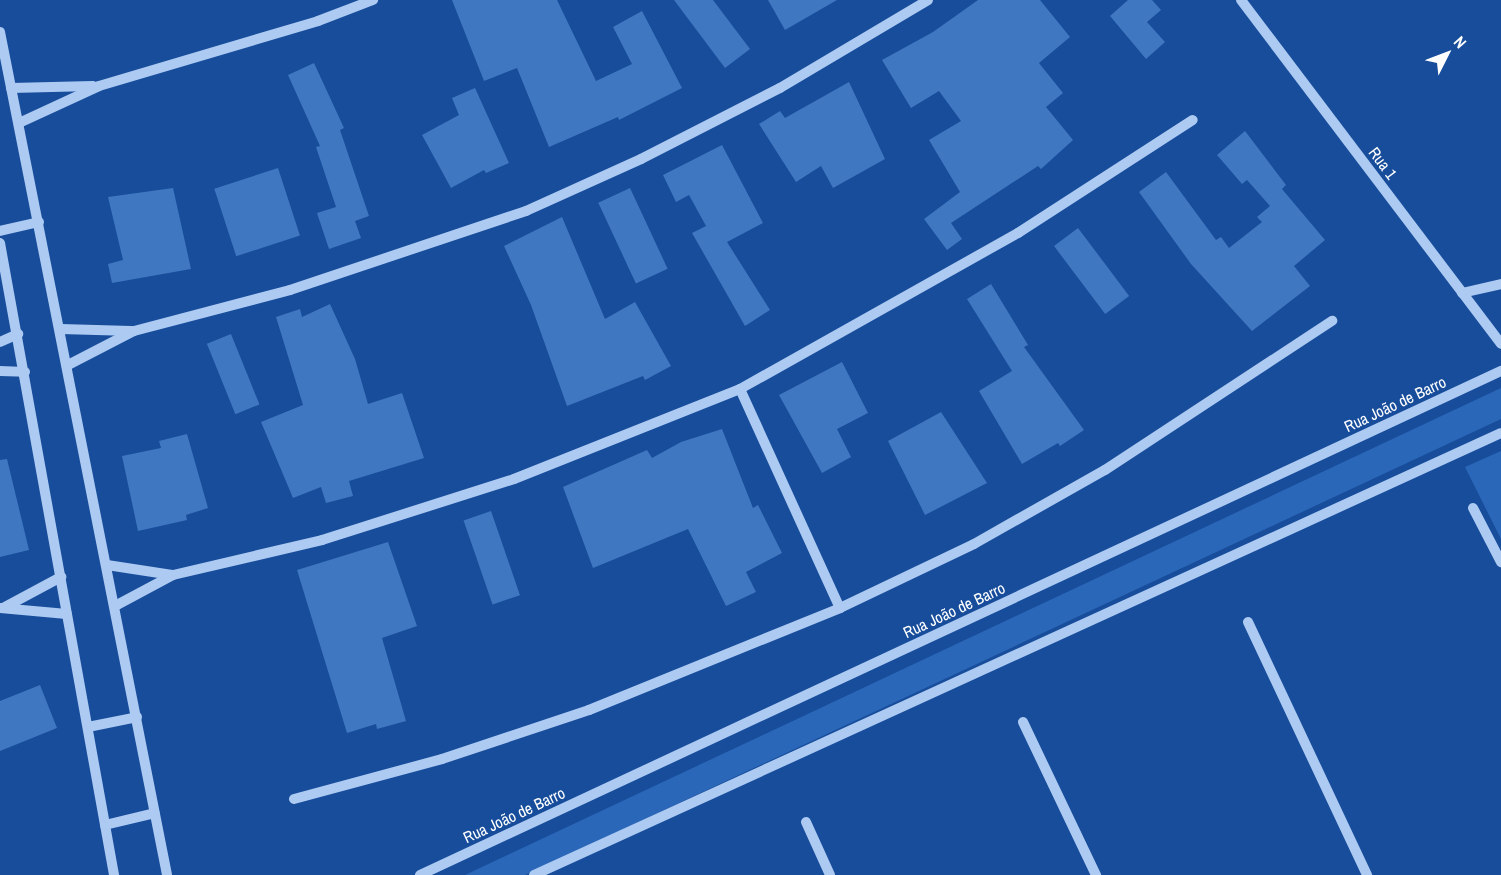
<!DOCTYPE html>
<html>
<head>
<meta charset="utf-8">
<style>
  body { margin:0 }
  #map { position:relative; width:1501px; height:875px; overflow:hidden; background:#174d9b; font-family:"Archivo Narrow",sans-serif }
  div>[style] { position:absolute }
  .green>* { inset:0; background:#2b67b8 }
  .building>* { inset:0; background:#4077c1; transform-origin:0 0 }
  .minor>* { height:10px; margin:-5px; padding:0 5px; transform-origin:5px; border-radius:5px; background:#adcaf2 }
  span { translate:-50% -50%; white-space:nowrap; text-align:center; line-height:1.15; -webkit-text-stroke:5px #174d9b; paint-order:stroke }
  .street-label { font-size:16px; color:#fff }
  .north { position:absolute; left:1417px; top:24px; width:60px; height:60px; -webkit-text-stroke:4px #174d9b; paint-order:stroke; rotate:48deg; font-size:16px; font-weight:700; line-height:24px; text-align:center; color:#fff }
  .north::after { content:''; display:block; margin:auto; width:21px; height:27px; background:#fff; clip-path:polygon(50% 0,100% 100%,50% 72%,0 100%) }
</style>
</head>
<body>
<div id="map">
  <div class="green">
    <div style="clip-path:polygon(1501px 388px,1501px 419px,525px 875px,465px 875px)"></div>
    <div style="clip-path:polygon(1501px 451px,1501px 539px,1465px 467px)"></div>
  </div>
  <div class="building">
    <div style="clip-path:polygon(452px 0,557px 0,596px 81px,632px 64px,613px 27px,642px 11px,682px 88px,619px 120px,618px 117px,549px 147px,517px 68px,484px 81px)"></div>
    <div style="clip-path:polygon(674px 0,713px 0,750px 49px,725px 68px)"></div>
    <div style="clip-path:polygon(768px 0,837px 0,785px 30px)"></div>
    <div style="clip-path:polygon(978px 0,1040px 0,1070px 37px,1039px 63px,1063px 93px,1046px 107px,1073px 140px,1041px 169px,1038px 166px,951px 223px,962px 239px,947px 250px,924px 219px,960px 192px,929px 140px,961px 121px,939px 91px,911px 108px,882px 60px,933px 32px)"></div>
    <div style="clip-path:polygon(1128px 0,1152px 0,1161px 10px,1147px 22px,1165px 42px,1146px 59px,1110px 16px)"></div>
    <div style="clip-path:polygon(314px 63px,344px 128px,340px 130px,369px 216px,355px 221px,361px 238px,329px 249px,317px 213px,336px 207px,316px 147px,320px 146px,288px 75px)"></div>
    <div style="clip-path:polygon(849px 82px,885px 159px,833px 188px,821px 166px,796px 182px,759px 124px,780px 111px,785px 118px)"></div>
    <div style="clip-path:polygon(475px 88px,509px 163px,486px 173px,484px 170px,451px 188px,422px 135px,459px 115px,452px 98px)"></div>
    <div style="clip-path:polygon(1245px 131px,1286px 185px,1282px 189px,1325px 240px,1294px 266px,1310px 286px,1252px 331px,1191px 264px,1139px 192px,1166px 172px,1216px 240px,1221px 237px,1229px 248px,1262px 222px,1257px 217px,1270px 206px,1247px 180px,1242px 184px,1217px 155px)"></div>
    <div style="clip-path:polygon(722px 145px,763px 223px,727px 242px,770px 310px,745px 326px,692px 233px,706px 226px,689px 195px,676px 202px,663px 175px)"></div>
    <div style="left:278px;top:168px;width:71px;height:67px;rotate:72deg"></div>
    <div style="clip-path:polygon(173px 188px,191px 269px,112px 283px,108px 264px,123px 260px,108px 197px)"></div>
    <div style="left:630px;top:188px;width:89px;height:35px;rotate:65deg"></div>
    <div style="clip-path:polygon(562px 217px,605px 319px,635px 302px,671px 366px,645px 380px,643px 376px,567px 406px,531px 305px,504px 246px)"></div>
    <div style="left:1078px;top:228px;width:85px;height:30px;rotate:53deg"></div>
    <div style="clip-path:polygon(991px 284px,1028px 345px,1024px 347px,1084px 430px,1060px 446px,1058px 443px,1022px 464px,979px 391px,1012px 371px,967px 299px)"></div>
    <div style="clip-path:polygon(330px 304px,355px 359px,368px 404px,402px 393px,424px 458px,349px 481px,353px 496px,326px 503px,321px 487px,293px 498px,261px 422px,303px 405px,276px 317px,300px 309px,302px 317px)"></div>
    <div style="left:231px;top:334px;width:76px;height:26px;rotate:68deg"></div>
    <div style="clip-path:polygon(842px 362px,868px 413px,837px 429px,851px 457px,822px 473px,779px 395px)"></div>
    <div style="clip-path:polygon(941px 412px,987px 483px,925px 515px,888px 441px)"></div>
    <div style="clip-path:polygon(722px 429px,753px 508px,758px 505px,782px 553px,746px 572px,756px 592px,726px 606px,688px 529px,593px 568px,563px 487px,647px 450px,652px 458px,681px 442px)"></div>
    <div style="clip-path:polygon(187px 434px,208px 508px,186px 515px,187px 520px,138px 531px,122px 456px,161px 448px,159px 441px)"></div>
    <div style="clip-path:polygon(7px 459px,29px 550px,0 557px,0 460px)"></div>
    <div style="left:491px;top:511px;width:89px;height:29px;rotate:71deg"></div>
    <div style="clip-path:polygon(388px 542px,417px 626px,382px 638px,406px 721px,377px 729px,376px 724px,347px 733px,297px 570px)"></div>
    <div style="clip-path:polygon(40px 685px,57px 728px,0 751px,0 701px)"></div>
  </div>
  <div class="minor">
    <div style="left:1241px;top:0;width:431px;rotate:52.9deg"></div>
    <div style="left:0;top:32px;width:859px;rotate:78.79deg"></div>
    <div style="left:11px;top:88px;width:82px;rotate:-1.4deg"></div>
    <div style="left:19px;top:123px;width:88px;rotate:-24.8deg"></div>
    <div style="left:99px;top:86px;width:228px;rotate:-16.5deg"></div>
    <div style="left:318px;top:21px;width:59px;rotate:-20.9deg"></div>
    <div style="left:0;top:231px;width:40px;rotate:-13deg"></div>
    <div style="left:0;top:243px;width:642px;rotate:79.77deg"></div>
    <div style="left:1462px;top:293px;width:40px;rotate:-13deg"></div>
    <div style="left:61px;top:329px;width:70px;rotate:1.6deg"></div>
    <div style="left:0;top:342px;width:20px;rotate:-24deg"></div>
    <div style="left:68px;top:365px;width:74px;rotate:-27.3deg"></div>
    <div style="left:134px;top:331px;width:161px;rotate:-14.7deg"></div>
    <div style="left:290px;top:290px;width:249px;rotate:-18.5deg"></div>
    <div style="left:526px;top:211px;width:126px;rotate:-24.3deg"></div>
    <div style="left:641px;top:159px;width:156px;rotate:-27.1deg"></div>
    <div style="left:780px;top:88px;width:172px;rotate:-30.7deg"></div>
    <div style="left:0;top:371px;width:25px;rotate:2deg"></div>
    <div style="left:740px;top:389px;width:241px;rotate:65.5deg"></div>
    <div style="left:1473px;top:508px;width:61px;rotate:62.6deg"></div>
    <div style="left:107px;top:565px;width:66px;rotate:8.7deg"></div>
    <div style="left:115px;top:606px;width:66px;rotate:-28.1deg"></div>
    <div style="left:173px;top:575px;width:153px;rotate:-13.2deg"></div>
    <div style="left:322px;top:540px;width:201px;rotate:-17.6deg"></div>
    <div style="left:514px;top:479px;width:243px;rotate:-21.7deg"></div>
    <div style="left:740px;top:389px;width:319px;rotate:-29.3deg"></div>
    <div style="left:1018px;top:233px;width:208px;rotate:-32.9deg"></div>
    <div style="left:5px;top:607px;width:64px;rotate:-28.2deg"></div>
    <div style="left:0;top:608px;width:67px;rotate:5.1deg"></div>
    <div style="left:1248px;top:622px;width:280px;rotate:64.8deg"></div>
    <div style="left:1023px;top:722px;width:170px;rotate:64.5deg"></div>
    <div style="left:88px;top:727px;width:50px;rotate:-11.5deg"></div>
    <div style="left:294px;top:799px;width:153px;rotate:-15.1deg"></div>
    <div style="left:442px;top:759px;width:155px;rotate:-18.4deg"></div>
    <div style="left:589px;top:710px;width:271px;rotate:-22.1deg"></div>
    <div style="left:840px;top:608px;width:148px;rotate:-25.5deg"></div>
    <div style="left:974px;top:544px;width:150px;rotate:-29.5deg"></div>
    <div style="left:1105px;top:470px;width:272px;rotate:-33.3deg"></div>
    <div style="left:806px;top:822px;width:58px;rotate:65.6deg"></div>
    <div style="left:105px;top:825px;width:51px;rotate:-13.5deg"></div>
    <div style="left:420px;top:875px;width:1193px;rotate:-25deg"></div>
    <div style="left:534px;top:875px;width:1063px;rotate:-24.56deg"></div>
  </div>
  <div class="street-label">
    <span style="left:1383px;top:163px;rotate:53deg">Rua 1</span>
    <span style="left:1395px;top:404px;rotate:-25deg">Rua João de Barro</span>
    <span style="left:954px;top:610px;rotate:-25deg">Rua João de Barro</span>
    <span style="left:514px;top:815px;rotate:-25deg">Rua João de Barro</span>
  </div>
  <div class="north">N</div>
</div>
</body>
</html>
